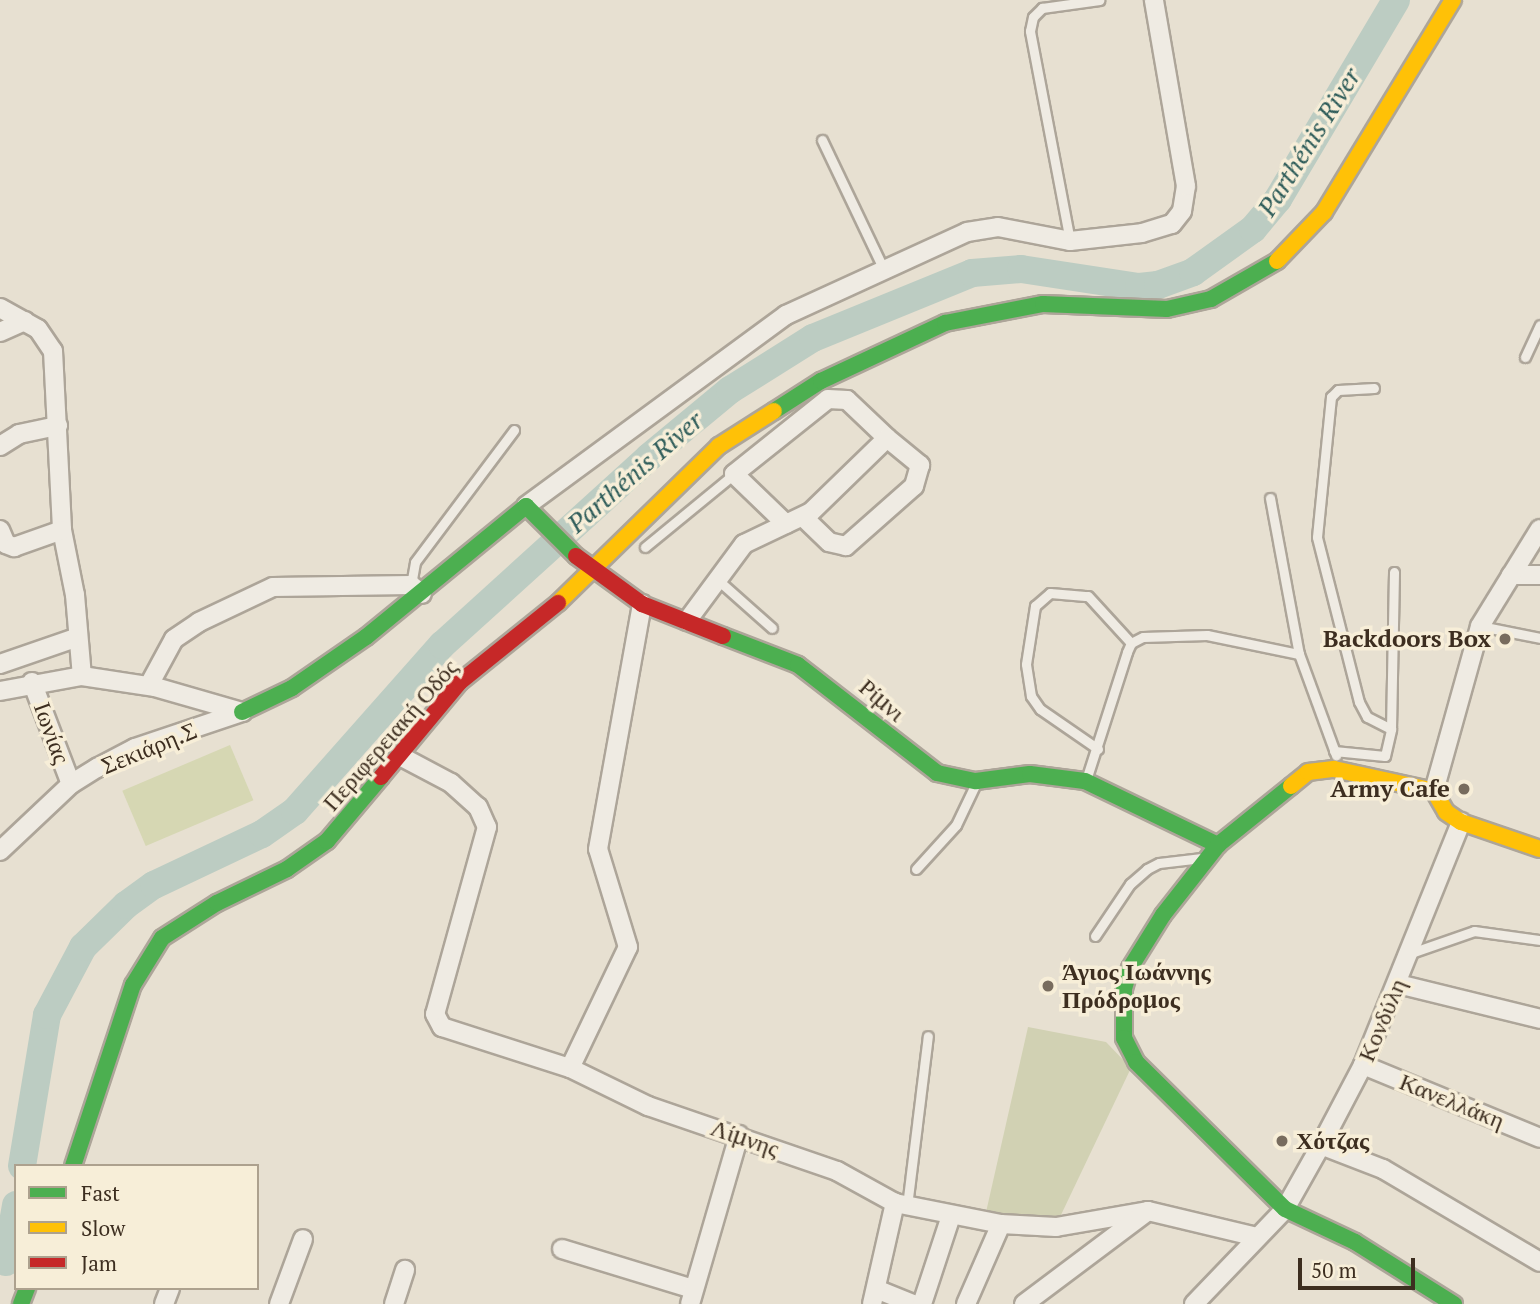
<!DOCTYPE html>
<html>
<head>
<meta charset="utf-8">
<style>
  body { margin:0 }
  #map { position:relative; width:1540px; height:1304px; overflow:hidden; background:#e7e0d1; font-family:"PT Serif",serif }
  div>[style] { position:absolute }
  .green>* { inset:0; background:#d6d7b3; transform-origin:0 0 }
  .cemetery>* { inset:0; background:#d1d1b3 }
  .river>* { height:28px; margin:-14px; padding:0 14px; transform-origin:14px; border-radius:14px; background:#bcccc2 }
  .roads { filter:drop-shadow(2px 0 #ada599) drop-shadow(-2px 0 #ada599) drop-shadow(0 2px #ada599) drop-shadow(0 -2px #ada599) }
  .lane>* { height:9px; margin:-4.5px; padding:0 4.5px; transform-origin:4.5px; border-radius:4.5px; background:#efebe3 }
  .street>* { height:18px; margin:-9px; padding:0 9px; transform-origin:9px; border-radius:9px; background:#efebe3 }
  .fast>* { height:16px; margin:-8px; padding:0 8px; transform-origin:8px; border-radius:8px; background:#4caf50 }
  .slow>* { height:16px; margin:-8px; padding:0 8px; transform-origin:8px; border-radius:8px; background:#ffc107 }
  .jam>* { height:16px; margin:-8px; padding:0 8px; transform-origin:8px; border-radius:8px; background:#c62828 }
  .dots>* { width:19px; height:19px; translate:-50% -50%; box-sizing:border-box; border:4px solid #f7eed8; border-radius:50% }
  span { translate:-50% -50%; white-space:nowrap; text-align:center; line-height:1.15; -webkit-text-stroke:7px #f7eed8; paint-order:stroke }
  .poi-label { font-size:24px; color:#3d2e20; font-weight:700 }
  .right { translate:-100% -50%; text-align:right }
  .left { translate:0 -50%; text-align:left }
  .street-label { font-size:24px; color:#3d2e20 }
  .water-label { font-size:26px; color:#2f5d5a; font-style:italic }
  .legend { position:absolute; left:14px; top:1164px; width:245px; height:126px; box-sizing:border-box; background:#f7eed8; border:2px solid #ada18e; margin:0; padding:9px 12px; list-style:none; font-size:21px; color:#3d2e20 }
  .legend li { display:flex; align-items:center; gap:14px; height:35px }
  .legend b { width:35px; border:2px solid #ada18e }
  .scale { position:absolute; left:1298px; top:1258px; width:117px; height:32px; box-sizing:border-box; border:4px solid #3d2e20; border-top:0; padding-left:9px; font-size:21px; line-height:24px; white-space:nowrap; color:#3d2e20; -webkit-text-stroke:5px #f7eed8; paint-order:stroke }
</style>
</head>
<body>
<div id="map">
  <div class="green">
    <div style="left:230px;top:745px;width:60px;height:117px;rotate:67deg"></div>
  </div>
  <div class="cemetery">
    <div style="clip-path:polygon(1028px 1027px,1106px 1042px,1131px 1068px,1060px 1217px,984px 1221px)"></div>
  </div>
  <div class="river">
    <div style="left:22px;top:1166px;width:153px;rotate:-80.6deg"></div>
    <div style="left:47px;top:1015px;width:77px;rotate:-62.1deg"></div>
    <div style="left:83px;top:947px;width:60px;rotate:-44.3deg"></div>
    <div style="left:126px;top:905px;width:34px;rotate:-36deg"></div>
    <div style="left:154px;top:885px;width:119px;rotate:-25.3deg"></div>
    <div style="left:262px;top:834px;width:40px;rotate:-34.9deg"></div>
    <div style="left:295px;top:811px;width:222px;rotate:-48.5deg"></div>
    <div style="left:442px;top:645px;width:280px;rotate:-42.2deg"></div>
    <div style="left:649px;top:457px;width:105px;rotate:-39.6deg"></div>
    <div style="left:730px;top:390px;width:98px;rotate:-32.1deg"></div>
    <div style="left:813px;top:338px;width:172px;rotate:-22.2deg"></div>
    <div style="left:972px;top:273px;width:49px;rotate:-4.7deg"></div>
    <div style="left:1021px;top:269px;width:119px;rotate:8.7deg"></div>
    <div style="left:1139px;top:287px;width:19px;rotate:-6deg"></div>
    <div style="left:1158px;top:285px;width:37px;rotate:-20deg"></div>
    <div style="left:1193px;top:272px;width:74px;rotate:-35.6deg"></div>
    <div style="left:1253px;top:229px;width:39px;rotate:-50deg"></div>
    <div style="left:1278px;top:199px;width:231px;rotate:-59.3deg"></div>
    <div style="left:6px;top:1262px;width:58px;rotate:-80deg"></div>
  </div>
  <div class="roads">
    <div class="lane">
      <div style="left:822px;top:140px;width:144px;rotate:64.5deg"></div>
      <div style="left:1070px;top:241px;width:214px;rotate:-100.8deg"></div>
      <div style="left:1030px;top:31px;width:14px;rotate:-78deg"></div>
      <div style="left:1033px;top:17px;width:13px;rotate:-45deg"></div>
      <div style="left:1042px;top:8px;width:58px;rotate:-8deg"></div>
      <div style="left:1525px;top:357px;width:35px;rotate:-65deg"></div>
      <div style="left:1270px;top:498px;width:159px;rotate:79.5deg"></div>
      <div style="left:645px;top:547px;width:115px;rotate:-39.4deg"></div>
      <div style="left:718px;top:580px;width:72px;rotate:41.6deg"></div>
      <div style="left:411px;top:585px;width:23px;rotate:-80deg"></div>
      <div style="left:415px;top:562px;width:165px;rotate:-53.1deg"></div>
      <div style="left:1480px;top:626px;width:61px;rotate:11.3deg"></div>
      <div style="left:1391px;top:729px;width:157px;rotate:-88.9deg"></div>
      <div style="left:1098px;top:749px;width:70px;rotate:-145.4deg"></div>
      <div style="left:1040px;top:709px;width:16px;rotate:-125deg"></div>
      <div style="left:1031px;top:696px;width:32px;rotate:-99deg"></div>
      <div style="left:1026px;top:664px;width:59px;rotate:-81.2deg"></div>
      <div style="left:1035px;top:606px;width:20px;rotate:-41deg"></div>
      <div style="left:1050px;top:593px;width:38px;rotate:5deg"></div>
      <div style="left:1088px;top:596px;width:64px;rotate:47.5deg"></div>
      <div style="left:1334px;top:751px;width:51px;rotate:5.6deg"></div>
      <div style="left:1385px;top:756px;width:28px;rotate:-77deg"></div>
      <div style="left:1391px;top:729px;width:27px;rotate:-153deg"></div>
      <div style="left:1367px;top:717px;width:17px;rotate:-118deg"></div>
      <div style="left:1359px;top:702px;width:170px;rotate:-104.3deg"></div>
      <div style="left:1317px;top:537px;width:141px;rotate:-84.3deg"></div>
      <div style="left:1331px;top:397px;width:10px;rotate:-45deg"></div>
      <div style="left:1338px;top:390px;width:36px;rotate:-3deg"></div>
      <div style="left:1086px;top:780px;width:134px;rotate:-72.2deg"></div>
      <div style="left:1127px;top:652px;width:10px;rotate:-66deg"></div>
      <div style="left:1131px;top:643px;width:13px;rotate:-27deg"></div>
      <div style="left:1143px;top:637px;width:64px;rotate:-1.8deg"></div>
      <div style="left:1207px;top:635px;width:94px;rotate:11.7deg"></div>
      <div style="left:1299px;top:654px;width:108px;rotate:69.9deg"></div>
      <div style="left:916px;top:869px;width:59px;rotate:-47.7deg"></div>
      <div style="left:956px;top:825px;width:47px;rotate:-64.5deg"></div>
      <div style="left:1095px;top:936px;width:63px;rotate:-56.1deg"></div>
      <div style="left:1130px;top:884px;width:23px;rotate:-41deg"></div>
      <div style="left:1147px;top:869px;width:13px;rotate:-27deg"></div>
      <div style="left:1159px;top:863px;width:43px;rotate:-6.6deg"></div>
      <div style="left:1411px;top:953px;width:67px;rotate:-19.2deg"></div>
      <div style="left:1474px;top:931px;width:67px;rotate:7.8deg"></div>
      <div style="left:907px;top:1206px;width:171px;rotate:-83deg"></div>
    </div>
    <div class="street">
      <div style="left:0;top:308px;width:43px;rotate:28.9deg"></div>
      <div style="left:38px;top:329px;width:27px;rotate:56deg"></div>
      <div style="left:53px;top:351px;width:179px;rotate:87.1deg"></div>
      <div style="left:62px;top:530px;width:66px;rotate:78.7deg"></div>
      <div style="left:75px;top:595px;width:81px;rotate:85.1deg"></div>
      <div style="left:0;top:332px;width:27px;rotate:-24deg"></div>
      <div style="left:0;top:446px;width:22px;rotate:-32deg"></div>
      <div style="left:19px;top:434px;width:40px;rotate:-12deg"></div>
      <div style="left:526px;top:506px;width:323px;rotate:-36.3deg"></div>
      <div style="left:786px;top:315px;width:199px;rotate:-24.6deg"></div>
      <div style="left:967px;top:232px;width:31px;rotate:-9deg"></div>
      <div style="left:998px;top:227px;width:73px;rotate:11deg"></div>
      <div style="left:1070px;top:241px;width:72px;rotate:-6.3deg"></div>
      <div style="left:1142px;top:233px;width:31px;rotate:-17deg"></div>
      <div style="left:1172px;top:224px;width:16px;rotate:-52deg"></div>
      <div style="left:1182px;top:211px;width:25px;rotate:-81deg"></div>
      <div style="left:1186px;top:186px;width:189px;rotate:-99.8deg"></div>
      <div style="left:786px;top:524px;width:72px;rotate:-136.1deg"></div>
      <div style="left:734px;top:474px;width:120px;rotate:-38.6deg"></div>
      <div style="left:828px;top:399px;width:19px;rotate:3deg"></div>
      <div style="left:847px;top:400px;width:55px;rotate:43.5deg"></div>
      <div style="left:0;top:530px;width:15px;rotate:67deg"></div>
      <div style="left:6px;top:544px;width:9px;rotate:21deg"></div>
      <div style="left:14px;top:547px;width:51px;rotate:-19.5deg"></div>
      <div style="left:1511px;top:575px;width:29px"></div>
      <div style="left:687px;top:621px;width:96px;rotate:-53.5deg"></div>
      <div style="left:744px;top:544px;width:74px;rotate:-25.5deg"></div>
      <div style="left:811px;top:512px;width:106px;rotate:-44.2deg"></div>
      <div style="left:887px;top:438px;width:43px;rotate:39.3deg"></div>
      <div style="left:920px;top:465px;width:22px;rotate:106deg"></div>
      <div style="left:914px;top:486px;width:91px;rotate:138.6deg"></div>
      <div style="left:846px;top:546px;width:17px;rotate:-167deg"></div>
      <div style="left:829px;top:542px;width:36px;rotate:-136deg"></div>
      <div style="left:0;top:664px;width:79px;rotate:-19.1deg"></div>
      <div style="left:32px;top:682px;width:109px;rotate:69.1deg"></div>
      <div style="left:149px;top:685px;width:52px;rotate:-61.5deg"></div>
      <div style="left:174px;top:639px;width:30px;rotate:-34deg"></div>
      <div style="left:199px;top:622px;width:82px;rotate:-25.3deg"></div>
      <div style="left:273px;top:587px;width:138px;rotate:-0.8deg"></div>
      <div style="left:411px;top:585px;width:14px;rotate:39deg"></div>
      <div style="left:0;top:691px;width:83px;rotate:-10.4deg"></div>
      <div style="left:82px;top:676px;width:74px;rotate:8.6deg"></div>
      <div style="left:155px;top:687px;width:91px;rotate:16deg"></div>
      <div style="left:400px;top:756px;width:58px;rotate:27.9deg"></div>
      <div style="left:451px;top:783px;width:36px;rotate:42deg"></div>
      <div style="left:478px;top:807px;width:22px;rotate:66deg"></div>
      <div style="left:487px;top:827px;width:194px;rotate:105.5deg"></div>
      <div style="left:435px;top:1014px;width:15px;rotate:62deg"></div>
      <div style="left:442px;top:1027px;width:134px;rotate:17.8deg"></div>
      <div style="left:570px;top:1068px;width:87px;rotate:26deg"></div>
      <div style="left:648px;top:1106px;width:200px;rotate:19deg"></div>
      <div style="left:837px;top:1171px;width:66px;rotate:28.9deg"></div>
      <div style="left:895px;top:1203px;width:108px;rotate:11.2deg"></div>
      <div style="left:1001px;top:1224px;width:55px;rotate:3.1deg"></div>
      <div style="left:1056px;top:1227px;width:93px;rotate:-9.9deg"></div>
      <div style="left:1148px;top:1211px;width:112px;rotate:13.4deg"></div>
      <div style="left:1434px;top:791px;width:171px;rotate:-74.4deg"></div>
      <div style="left:1480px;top:626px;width:114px;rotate:-58.3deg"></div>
      <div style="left:0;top:851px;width:98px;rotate:-43.3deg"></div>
      <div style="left:71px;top:784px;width:31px;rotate:-32deg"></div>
      <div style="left:97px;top:768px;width:43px;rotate:-27.8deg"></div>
      <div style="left:135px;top:748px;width:113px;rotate:-18.6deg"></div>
      <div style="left:1398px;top:984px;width:146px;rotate:13.8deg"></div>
      <div style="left:1363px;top:1065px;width:191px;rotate:22.4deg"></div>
      <div style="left:570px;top:1068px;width:134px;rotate:-64.4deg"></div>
      <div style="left:628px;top:947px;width:102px;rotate:-107deg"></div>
      <div style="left:598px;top:849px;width:249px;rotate:-79.8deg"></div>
      <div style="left:1321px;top:1145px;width:66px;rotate:21.2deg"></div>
      <div style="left:1383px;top:1169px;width:182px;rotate:30.6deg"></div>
      <div style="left:562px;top:1249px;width:137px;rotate:17deg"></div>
      <div style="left:876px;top:1289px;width:40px;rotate:22deg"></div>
      <div style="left:164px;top:1304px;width:17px;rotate:-69deg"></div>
      <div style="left:279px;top:1304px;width:69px;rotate:-69.7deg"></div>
      <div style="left:394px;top:1304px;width:36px;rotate:-72deg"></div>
      <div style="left:690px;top:1304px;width:176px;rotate:-73.8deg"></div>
      <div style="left:872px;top:1304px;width:104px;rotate:-77.2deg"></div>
      <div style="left:922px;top:1304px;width:93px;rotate:-71.8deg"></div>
      <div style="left:966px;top:1304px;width:87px;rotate:-66.4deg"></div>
      <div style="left:1024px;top:1304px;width:155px;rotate:-36.9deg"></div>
      <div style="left:1194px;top:1304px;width:132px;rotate:-46.2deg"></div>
      <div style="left:1285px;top:1209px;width:73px;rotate:-60.6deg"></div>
      <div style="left:1321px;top:1145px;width:90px;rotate:-62.3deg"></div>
      <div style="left:1363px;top:1065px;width:262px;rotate:-68deg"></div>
    </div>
    <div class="fast">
      <div style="left:774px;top:411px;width:56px;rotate:-32.6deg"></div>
      <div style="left:821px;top:381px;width:137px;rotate:-25.1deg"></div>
      <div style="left:945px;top:323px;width:100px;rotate:-11deg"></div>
      <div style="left:1043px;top:304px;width:124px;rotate:2.3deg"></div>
      <div style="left:1167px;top:309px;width:45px;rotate:-12.8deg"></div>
      <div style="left:1211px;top:299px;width:76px;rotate:-29.9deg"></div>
      <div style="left:723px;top:636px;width:80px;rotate:21.1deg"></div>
      <div style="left:798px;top:665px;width:176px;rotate:37.8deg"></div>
      <div style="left:937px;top:773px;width:40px;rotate:12deg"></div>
      <div style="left:976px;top:781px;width:54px;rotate:-7.4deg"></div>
      <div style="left:1030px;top:774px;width:55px;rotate:7.3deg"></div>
      <div style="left:1085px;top:781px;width:148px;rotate:25.7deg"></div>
      <div style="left:242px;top:712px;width:55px;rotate:-25.6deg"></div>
      <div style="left:292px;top:688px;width:90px;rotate:-34.6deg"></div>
      <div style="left:366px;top:637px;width:207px;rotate:-39.3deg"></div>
      <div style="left:526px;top:506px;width:71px;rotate:45deg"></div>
      <div style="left:1291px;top:786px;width:94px;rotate:141.1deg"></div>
      <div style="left:1218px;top:845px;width:89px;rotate:128.2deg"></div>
      <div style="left:1163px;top:915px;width:62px;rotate:121.9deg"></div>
      <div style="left:1130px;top:968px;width:22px;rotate:106deg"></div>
      <div style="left:1124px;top:989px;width:49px;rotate:90deg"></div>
      <div style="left:1124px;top:1038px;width:27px;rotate:63deg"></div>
      <div style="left:1136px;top:1062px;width:209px;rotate:44.6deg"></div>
      <div style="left:1285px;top:1209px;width:77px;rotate:25.2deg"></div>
      <div style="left:1355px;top:1242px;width:117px;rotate:32.1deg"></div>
      <div style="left:73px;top:1166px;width:191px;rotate:-71.7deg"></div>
      <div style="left:133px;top:985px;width:55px;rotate:-58.3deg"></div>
      <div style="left:162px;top:938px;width:65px;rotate:-32.5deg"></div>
      <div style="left:217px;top:903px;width:78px;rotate:-25.9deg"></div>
      <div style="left:287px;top:869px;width:49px;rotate:-35deg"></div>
      <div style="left:327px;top:841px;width:84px;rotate:-49.8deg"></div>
      <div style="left:21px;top:1304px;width:17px;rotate:-69deg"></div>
    </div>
    <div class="slow">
      <div style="left:1277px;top:261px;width:68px;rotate:-46.2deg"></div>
      <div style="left:1324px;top:212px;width:248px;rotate:-58.7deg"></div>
      <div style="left:558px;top:603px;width:225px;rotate:-44.3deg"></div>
      <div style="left:719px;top:446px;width:65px;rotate:-32.5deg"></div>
      <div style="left:1291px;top:786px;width:22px;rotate:-39deg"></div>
      <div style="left:1308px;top:772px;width:26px;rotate:-7deg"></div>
      <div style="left:1334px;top:769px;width:102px;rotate:12.4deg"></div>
      <div style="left:1434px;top:791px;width:24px;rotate:60deg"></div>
      <div style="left:1446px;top:812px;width:18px;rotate:34deg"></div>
      <div style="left:1461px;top:822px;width:83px;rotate:18.9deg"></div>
    </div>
    <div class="jam">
      <div style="left:576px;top:556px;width:82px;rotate:36deg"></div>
      <div style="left:642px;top:604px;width:87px;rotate:21.6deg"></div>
      <div style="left:381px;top:777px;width:124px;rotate:-50.3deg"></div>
      <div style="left:460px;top:682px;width:126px;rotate:-38.9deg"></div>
    </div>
  </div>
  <div class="dots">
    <div style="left:1505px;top:639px;background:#786c5e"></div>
    <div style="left:1464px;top:789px;background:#786c5e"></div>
    <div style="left:1048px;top:986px;background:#786c5e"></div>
    <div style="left:1282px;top:1141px;background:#786c5e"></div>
  </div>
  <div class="poi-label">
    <span class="right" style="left:1491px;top:639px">Backdoors Box</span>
    <span class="right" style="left:1450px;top:789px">Army Cafe</span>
    <span class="left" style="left:1062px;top:986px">Άγιος Ιωάννης<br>Πρόδρομος</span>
    <span class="left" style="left:1296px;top:1141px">Χότζας</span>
  </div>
  <div class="street-label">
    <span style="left:882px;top:700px;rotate:41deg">Ρίμνι</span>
    <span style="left:52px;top:733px;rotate:70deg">Ιωνίας</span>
    <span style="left:390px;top:735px;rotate:-49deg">Περιφερειακή Οδός</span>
    <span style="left:149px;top:748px;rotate:-22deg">Σεκιάρη.Σ</span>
    <span style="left:1382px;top:1020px;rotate:-67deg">Κονδύλη</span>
    <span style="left:1452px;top:1101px;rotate:22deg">Κανελλάκη</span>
    <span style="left:745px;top:1138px;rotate:19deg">Λίμνης</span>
  </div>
  <div class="water-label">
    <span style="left:1309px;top:142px;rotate:-58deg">Parthénis River</span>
    <span style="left:635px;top:472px;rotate:-41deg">Parthénis River</span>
  </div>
  <ul class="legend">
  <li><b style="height:9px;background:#4caf50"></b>Fast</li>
  <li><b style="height:9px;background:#ffc107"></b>Slow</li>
  <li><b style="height:9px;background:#c62828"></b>Jam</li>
  </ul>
  <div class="scale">50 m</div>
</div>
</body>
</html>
